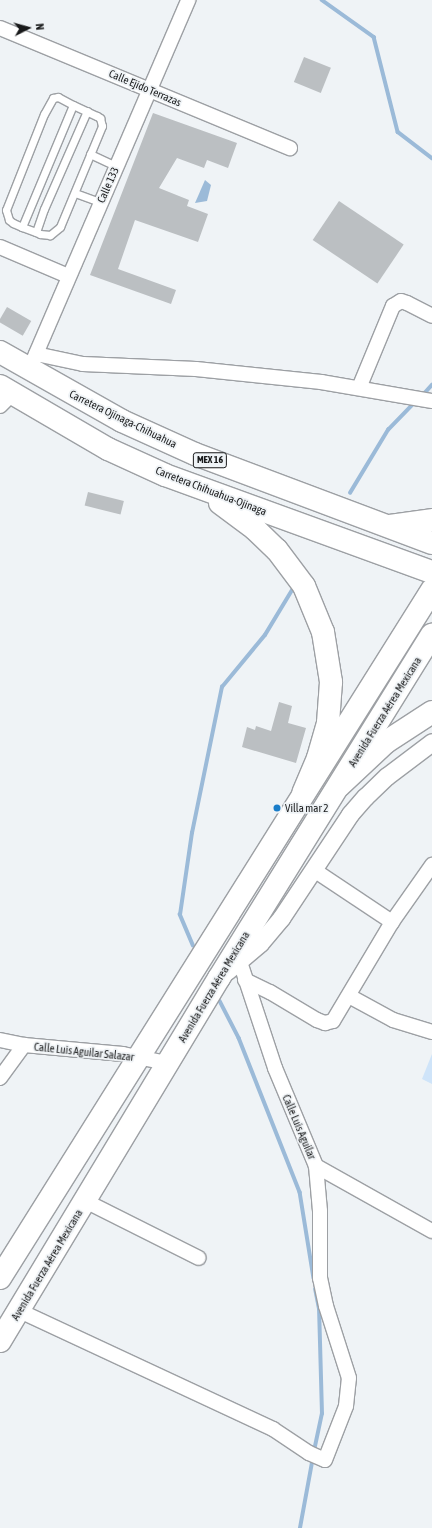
<!DOCTYPE html>
<html>
<head>
<meta charset="utf-8">
<style>
  body { margin:0 }
  #map { position:relative; width:432px; height:1528px; overflow:hidden; background:#eff3f6; font-family:"Asap Condensed",sans-serif }
  div>[style] { position:absolute }
  .green>* { inset:0; background:#cfe4f9 }
  .water>* { inset:0; background:#9bbad8 }
  .stream>* { height:3.5px; margin:-1.75px; padding:0 1.75px; transform-origin:1.75px; border-radius:1.75px; background:#9bbad8 }
  .building>* { inset:0; background:#bbbfc2; transform-origin:0 0 }
  .roads { filter:drop-shadow(1px 0 #9da0a4) drop-shadow(-1px 0 #9da0a4) drop-shadow(0 1px #9da0a4) drop-shadow(0 -1px #9da0a4) }
  .service>* { height:7px; margin:-3.5px; padding:0 3.5px; transform-origin:3.5px; border-radius:3.5px; background:#fff }
  .minor>* { height:14px; margin:-7px; padding:0 7px; transform-origin:7px; border-radius:7px; background:#fff }
  .tertiary>* { height:17px; margin:-8.5px; padding:0 8.5px; transform-origin:8.5px; border-radius:8.5px; background:#fff }
  .primary>* { height:22px; margin:-11px; padding:0 11px; transform-origin:11px; border-radius:11px; background:#fff }
  .trunk>* { height:22px; margin:-11px; padding:0 11px; transform-origin:11px; border-radius:11px; background:#fff }
  .dots>* { width:11px; height:11px; translate:-50% -50%; box-sizing:border-box; border:2px solid #eff3f6; border-radius:50% }
  span { translate:-50% -50%; white-space:nowrap; text-align:center; line-height:1.15; -webkit-text-stroke:3.5px #eff3f6; paint-order:stroke }
  .shield-label span { padding:1px 3px; background:#eff3f6; border:1px solid; border-radius:3px; -webkit-text-stroke-width:0 }
  .shield-label { font-size:10px; color:#18191a; font-weight:700 }
  .street-label { font-size:11px; color:#18191a }
  .poi-label { font-size:11px; color:#18191a }
  .left { translate:0 -50%; text-align:left }
  .north { position:absolute; left:8px; top:8px; width:40px; height:40px; -webkit-text-stroke:3px #eff3f6; paint-order:stroke; rotate:84deg; font-size:11px; font-weight:700; line-height:16px; text-align:center; color:#18191a }
  .north::after { content:''; display:block; margin:auto; width:14px; height:18px; background:#18191a; clip-path:polygon(50% 0,100% 100%,50% 72%,0 100%) }
</style>
</head>
<body>
<div id="map">
  <div class="green">
    <div style="clip-path:polygon(432px 1054px,432px 1084px,422px 1079px)"></div>
  </div>
  <div class="water">
    <div style="clip-path:polygon(205px 180px,211px 185px,207px 201px,195px 203px)"></div>
  </div>
  <div class="stream">
    <div style="left:322px;top:0;width:64px;rotate:35.4deg"></div>
    <div style="left:374px;top:37px;width:98px;rotate:75.8deg"></div>
    <div style="left:398px;top:132px;width:43px;rotate:37.4deg"></div>
    <div style="left:422px;top:396px;width:15px;rotate:-48deg"></div>
    <div style="left:350px;top:493px;width:74px;rotate:-58.9deg"></div>
    <div style="left:388px;top:430px;width:40px;rotate:-46deg"></div>
    <div style="left:193px;top:946px;width:34px;rotate:-113deg"></div>
    <div style="left:180px;top:915px;width:83px;rotate:-81.7deg"></div>
    <div style="left:192px;top:833px;width:149px;rotate:-78.4deg"></div>
    <div style="left:222px;top:687px;width:67px;rotate:-50.4deg"></div>
    <div style="left:265px;top:635px;width:56px;rotate:-58.9deg"></div>
    <div style="left:220px;top:1001px;width:42px;rotate:62.8deg"></div>
    <div style="left:239px;top:1038px;width:166px;rotate:68.4deg"></div>
    <div style="left:300px;top:1192px;width:87px;rotate:80.8deg"></div>
    <div style="left:314px;top:1451px;width:38px;rotate:-78deg"></div>
    <div style="left:322px;top:1414px;width:105px;rotate:-91.6deg"></div>
    <div style="left:319px;top:1309px;width:20px;rotate:-101deg"></div>
    <div style="left:300px;top:1528px;width:72px;rotate:-79.6deg"></div>
  </div>
  <div class="building">
    <div style="left:304px;top:57px;width:29px;height:27px;rotate:22deg"></div>
    <div style="clip-path:polygon(153px 113px,237px 143px,228px 168px,207px 160px,204px 168px,177px 158px,159px 188px,189px 200px,187px 206px,208px 214px,198px 242px,135px 220px,118px 269px,176px 290px,171px 304px,90px 275px)"></div>
    <div style="left:339px;top:201px;width:78px;height:47px;rotate:34deg"></div>
    <div style="left:7px;top:307px;width:28px;height:17px;rotate:30deg"></div>
    <div style="left:88px;top:492px;width:37px;height:14px;rotate:14deg"></div>
    <div style="clip-path:polygon(279px 702px,292px 706px,288px 723px,306px 728px,296px 763px,242px 747px,247px 727px,255px 730px,256px 726px,271px 731px)"></div>
  </div>
  <div class="roads">
    <div class="service">
      <div style="left:73px;top:105px;width:26px;rotate:25deg"></div>
      <div style="left:97px;top:116px;width:4px;rotate:34deg"></div>
      <div style="left:100px;top:118px;width:8px;rotate:76deg"></div>
      <div style="left:102px;top:126px;width:109px;rotate:112.6deg"></div>
      <div style="left:60px;top:227px;width:13px;rotate:141deg"></div>
      <div style="left:50px;top:235px;width:10px;rotate:-174deg"></div>
      <div style="left:40px;top:234px;width:4px;rotate:-153deg"></div>
      <div style="left:36px;top:232px;width:24px;rotate:-71deg"></div>
      <div style="left:44px;top:209px;width:107px;rotate:-66.3deg"></div>
      <div style="left:90px;top:154px;width:29px;rotate:25deg"></div>
      <div style="left:75px;top:193px;width:27px;rotate:20deg"></div>
      <div style="left:22px;top:227px;width:132px;rotate:-67.3deg"></div>
      <div style="left:73px;top:105px;width:17px;rotate:-152deg"></div>
      <div style="left:58px;top:97px;width:5px;rotate:169deg"></div>
      <div style="left:53px;top:98px;width:18px;rotate:119deg"></div>
      <div style="left:44px;top:114px;width:103px;rotate:111.6deg"></div>
      <div style="left:6px;top:210px;width:10px;rotate:73deg"></div>
      <div style="left:9px;top:220px;width:5px;rotate:37deg"></div>
      <div style="left:13px;top:223px;width:10px;rotate:24deg"></div>
      <div style="left:22px;top:227px;width:15px;rotate:20deg"></div>
    </div>
    <div class="minor">
      <div style="left:0;top:28px;width:314px;rotate:22.5deg"></div>
      <div style="left:0;top:247px;width:74px;rotate:23.1deg"></div>
      <div style="left:36px;top:354px;width:48px;rotate:12deg"></div>
      <div style="left:83px;top:364px;width:113px;rotate:2.5deg"></div>
      <div style="left:196px;top:369px;width:126px;rotate:5.9deg"></div>
      <div style="left:321px;top:382px;width:113px;rotate:9.7deg"></div>
      <div style="left:29px;top:370px;width:403px;rotate:-66.7deg"></div>
      <div style="left:359px;top:388px;width:89px;rotate:-67.5deg"></div>
      <div style="left:393px;top:306px;width:9px;rotate:-32deg"></div>
      <div style="left:401px;top:301px;width:6px;rotate:18deg"></div>
      <div style="left:407px;top:303px;width:28px;rotate:27deg"></div>
      <div style="left:0;top:406px;width:17px;rotate:-45deg"></div>
      <div style="left:314px;top:870px;width:94px;rotate:33.7deg"></div>
      <div style="left:240px;top:962px;width:112px;rotate:71.7deg"></div>
      <div style="left:275px;top:1068px;width:106px;rotate:67.3deg"></div>
      <div style="left:316px;top:1166px;width:133px;rotate:29.3deg"></div>
      <div style="left:245px;top:980px;width:28px;rotate:26deg"></div>
      <div style="left:270px;top:992px;width:55px;rotate:30.8deg"></div>
      <div style="left:317px;top:1020px;width:9px;rotate:21deg"></div>
      <div style="left:325px;top:1023px;width:8px;rotate:-14deg"></div>
      <div style="left:333px;top:1021px;width:115px;rotate:-59.2deg"></div>
      <div style="left:392px;top:922px;width:70px;rotate:-54.9deg"></div>
      <div style="left:349px;top:996px;width:50px;rotate:28.6deg"></div>
      <div style="left:393px;top:1020px;width:41px;rotate:17.1deg"></div>
      <div style="left:0;top:1040px;width:25px;rotate:12deg"></div>
      <div style="left:24px;top:1045px;width:99px;rotate:5.2deg"></div>
      <div style="left:123px;top:1054px;width:45px;rotate:11.6deg"></div>
      <div style="left:0;top:1078px;width:41px;rotate:-54deg"></div>
      <div style="left:85px;top:1201px;width:127px;rotate:26.6deg"></div>
      <div style="left:20px;top:1311px;width:279px;rotate:25deg"></div>
      <div style="left:273px;top:1429px;width:43px;rotate:33.7deg"></div>
      <div style="left:309px;top:1453px;width:17px;rotate:24deg"></div>
      <div style="left:325px;top:1460px;width:58px;rotate:-68.7deg"></div>
      <div style="left:346px;top:1406px;width:28px;rotate:-84deg"></div>
      <div style="left:349px;top:1378px;width:76px;rotate:-107.7deg"></div>
      <div style="left:326px;top:1306px;width:29px;rotate:-102deg"></div>
      <div style="left:320px;top:1278px;width:67px;rotate:-90deg"></div>
      <div style="left:320px;top:1211px;width:45px;rotate:-95.1deg"></div>
    </div>
    <div class="tertiary">
      <div style="left:227px;top:971px;width:43px;rotate:-40.3deg"></div>
      <div style="left:260px;top:943px;width:33px;rotate:-50deg"></div>
      <div style="left:281px;top:918px;width:125px;rotate:-56.4deg"></div>
      <div style="left:350px;top:814px;width:23px;rotate:-49deg"></div>
      <div style="left:365px;top:797px;width:30px;rotate:-44deg"></div>
      <div style="left:387px;top:776px;width:56px;rotate:-37.1deg"></div>
    </div>
    <div class="primary">
      <div style="left:0;top:1278px;width:812px;rotate:-57.88deg"></div>
      <div style="left:0;top:1341px;width:424px;rotate:-58.9deg"></div>
      <div style="left:219px;top:978px;width:404px;rotate:-58.2deg"></div>
    </div>
    <div class="trunk">
      <div style="left:0;top:352px;width:140px;rotate:29.5deg"></div>
      <div style="left:122px;top:421px;width:80px;rotate:24.3deg"></div>
      <div style="left:195px;top:454px;width:253px;rotate:20.6deg"></div>
      <div style="left:0;top:386px;width:125px;rotate:30.3deg"></div>
      <div style="left:108px;top:449px;width:63px;rotate:24.5deg"></div>
      <div style="left:165px;top:475px;width:284px;rotate:20deg"></div>
      <div style="left:220px;top:503px;width:44px;rotate:36.6deg"></div>
      <div style="left:255px;top:529px;width:30px;rotate:44deg"></div>
      <div style="left:277px;top:550px;width:45px;rotate:53.1deg"></div>
      <div style="left:304px;top:586px;width:50px;rotate:67.6deg"></div>
      <div style="left:323px;top:632px;width:51px;rotate:80.9deg"></div>
      <div style="left:331px;top:682px;width:41px;rotate:94.2deg"></div>
      <div style="left:328px;top:723px;width:36px;rotate:106deg"></div>
      <div style="left:318px;top:758px;width:38px;rotate:113deg"></div>
      <div style="left:390px;top:526px;width:42px;rotate:-8.1deg"></div>
      <div style="left:339px;top:786px;width:64px;rotate:-43.1deg"></div>
      <div style="left:386px;top:742px;width:55px;rotate:-33.1deg"></div>
    </div>
  </div>
  <div class="dots">
    <div style="left:277px;top:808px;background:#197dc9"></div>
  </div>
  <div class="shield-label">
    <span style="left:210px;top:460px">MEX 16</span>
  </div>
  <div class="street-label">
    <span style="left:145px;top:88px;rotate:23deg">Calle Ejido Terrazas</span>
    <span style="left:108px;top:185px;rotate:-66deg">Calle 133</span>
    <span style="left:123px;top:419px;rotate:26deg">Carretera Ojinaga-Chihuahua</span>
    <span style="left:211px;top:491px;rotate:21deg">Carretera Chihuahua-Ojinaga</span>
    <span style="left:385px;top:712px;rotate:-58deg">Avenida Fuerza Aérea Mexicana</span>
    <span style="left:214px;top:987px;rotate:-59deg">Avenida Fuerza Aérea Mexicana</span>
    <span style="left:84px;top:1052px;rotate:6deg">Calle Luis Aguilar Salazar</span>
    <span style="left:299px;top:1127px;rotate:67deg">Calle Luis Aguilar</span>
    <span style="left:47px;top:1265px;rotate:-59deg">Avenida Fuerza Aérea Mexicana</span>
  </div>
  <div class="poi-label">
    <span class="left" style="left:285px;top:808px">Villa mar 2</span>
  </div>
  <div class="north">N</div>
</div>
</body>
</html>
